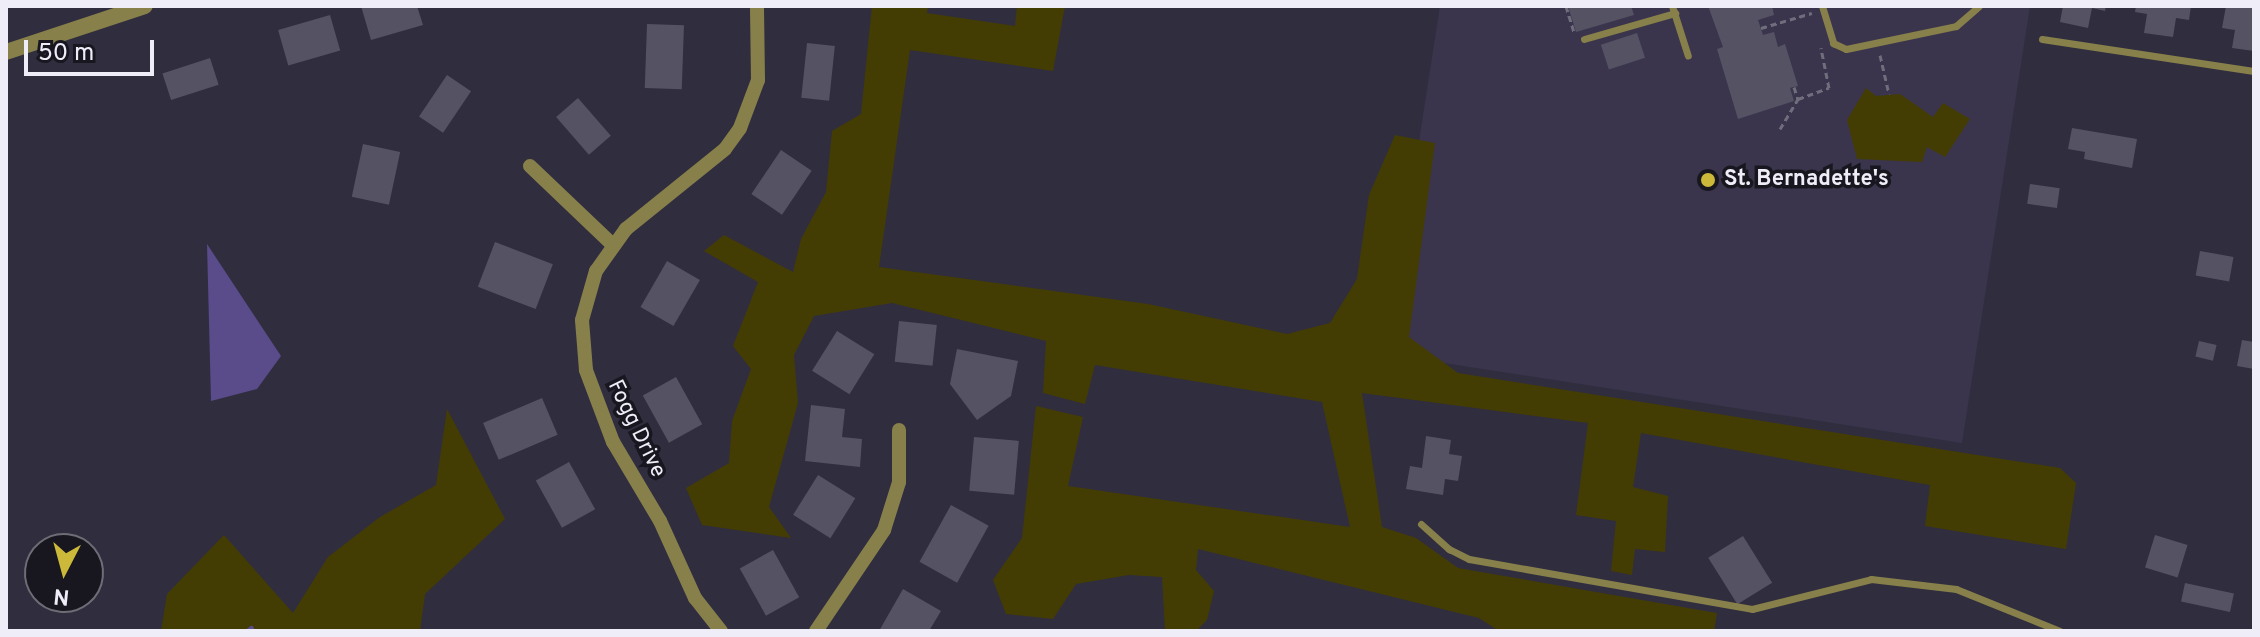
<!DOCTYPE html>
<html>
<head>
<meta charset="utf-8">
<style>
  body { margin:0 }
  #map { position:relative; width:2260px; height:637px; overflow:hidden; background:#302d3e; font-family:Overpass,sans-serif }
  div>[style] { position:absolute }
  .built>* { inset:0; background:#3a354c }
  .green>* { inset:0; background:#443d03 }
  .water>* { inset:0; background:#5a4b8a }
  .stream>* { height:5px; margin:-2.5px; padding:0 2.5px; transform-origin:2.5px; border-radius:2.5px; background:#5a4b8a }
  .building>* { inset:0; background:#555264; transform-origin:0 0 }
  .path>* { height:3px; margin-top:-1.5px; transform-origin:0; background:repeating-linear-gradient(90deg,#706e7c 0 6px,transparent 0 10px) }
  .service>* { height:7px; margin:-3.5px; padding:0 3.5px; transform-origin:3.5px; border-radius:3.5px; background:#87804b }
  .minor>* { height:14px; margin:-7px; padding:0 7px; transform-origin:7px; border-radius:7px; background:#87804b }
  .tertiary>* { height:16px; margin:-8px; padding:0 8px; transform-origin:8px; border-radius:8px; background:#87804b }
  .dots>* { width:22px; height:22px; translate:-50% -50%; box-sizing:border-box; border:4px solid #18171f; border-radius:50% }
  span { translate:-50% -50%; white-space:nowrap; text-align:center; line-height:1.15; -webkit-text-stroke:7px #18171f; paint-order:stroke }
  .poi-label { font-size:22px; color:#eeedf8; font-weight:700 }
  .left { translate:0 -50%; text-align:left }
  .street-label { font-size:22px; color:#eeedf8 }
  .frame { position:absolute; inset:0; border:8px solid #eeedf8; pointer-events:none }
  .north { position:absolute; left:24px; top:533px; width:80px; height:80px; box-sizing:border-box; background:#18171f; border:2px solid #6e6d76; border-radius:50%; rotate:186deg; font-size:22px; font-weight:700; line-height:32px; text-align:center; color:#eeedf8 }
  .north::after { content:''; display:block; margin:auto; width:28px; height:36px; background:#ccb939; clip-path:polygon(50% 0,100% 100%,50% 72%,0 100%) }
  .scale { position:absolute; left:24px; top:40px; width:130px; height:36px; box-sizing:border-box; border:4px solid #eeedf8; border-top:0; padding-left:10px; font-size:24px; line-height:28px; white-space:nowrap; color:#eeedf8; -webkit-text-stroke:6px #18171f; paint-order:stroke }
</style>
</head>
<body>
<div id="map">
  <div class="built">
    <div style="clip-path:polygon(1440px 6px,2030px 6px,1962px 443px,1386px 354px)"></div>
  </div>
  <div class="green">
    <div style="clip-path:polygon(872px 6px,928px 6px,927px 13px,1015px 26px,1017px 6px,1065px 6px,1053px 71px,910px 50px,879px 267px,1148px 304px,1287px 334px,1330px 323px,1357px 279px,1369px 195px,1395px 135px,1435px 143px,1409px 337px,1458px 373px,2060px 468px,2076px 483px,2066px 549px,1925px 526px,1930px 485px,1641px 433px,1633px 487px,1668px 496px,1665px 552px,1635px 549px,1632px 575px,1611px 571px,1616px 521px,1576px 515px,1588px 423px,1362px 393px,1382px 527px,1416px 538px,1458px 568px,1717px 613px,1714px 631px,1499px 631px,1479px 618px,1198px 549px,1196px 570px,1214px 591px,1207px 620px,1196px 631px,1165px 631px,1162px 577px,1129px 575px,1076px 584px,1053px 619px,1006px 614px,993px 580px,1022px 538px,1036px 406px,1083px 417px,1068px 486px,1350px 527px,1322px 402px,1095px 365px,1085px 404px,1043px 393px,1046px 341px,892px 303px,814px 316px,794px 355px,798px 403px,769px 507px,791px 538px,702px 525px,686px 488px,729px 463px,732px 421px,751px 369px,733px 346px,758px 282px,704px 251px,724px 235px,793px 272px,801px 239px,826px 192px,832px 131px,861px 114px)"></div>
    <div style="clip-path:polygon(1866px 88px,1876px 96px,1900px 94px,1933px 117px,1943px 103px,1970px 119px,1945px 157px,1927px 147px,1922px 162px,1857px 159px,1847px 120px)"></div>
    <div style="clip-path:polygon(447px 409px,505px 519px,425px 594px,420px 631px,161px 631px,167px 594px,224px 535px,293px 613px,328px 557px,380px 517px,436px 485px)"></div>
  </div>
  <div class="water">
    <div style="clip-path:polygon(207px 244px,281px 356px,257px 389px,211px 401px)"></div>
  </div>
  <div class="stream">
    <div style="left:247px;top:631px;width:5px;rotate:-37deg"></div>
  </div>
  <div class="building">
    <div style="clip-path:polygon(361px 6px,417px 6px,423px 25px,371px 40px)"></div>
    <div style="clip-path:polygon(1568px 6px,1631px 6px,1634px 15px,1576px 32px)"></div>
    <div style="clip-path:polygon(1708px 6px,1772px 6px,1774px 15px,1758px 20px,1763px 35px,1774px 32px,1778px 47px,1785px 44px,1798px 86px,1790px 88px,1794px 101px,1738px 119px,1717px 49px,1723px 47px)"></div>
    <div style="clip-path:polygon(2063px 6px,2106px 6px,2105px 11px,2092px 8px,2088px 28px,2060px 22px)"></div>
    <div style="clip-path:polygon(2136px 6px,2191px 6px,2189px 20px,2176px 18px,2173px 37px,2144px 33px,2147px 14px,2135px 12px)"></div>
    <div style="clip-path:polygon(2226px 6px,2254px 6px,2254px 51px,2232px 48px,2235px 30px,2222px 28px)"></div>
    <div style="left:330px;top:15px;width:37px;height:54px;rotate:74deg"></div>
    <div style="left:647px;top:24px;width:37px;height:64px;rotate:2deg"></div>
    <div style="left:1637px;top:33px;width:26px;height:38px;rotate:72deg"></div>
    <div style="left:807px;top:43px;width:28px;height:55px;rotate:6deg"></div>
    <div style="left:210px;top:58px;width:28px;height:50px;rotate:72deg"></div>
    <div style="left:447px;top:75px;width:29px;height:50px;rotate:34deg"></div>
    <div style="left:578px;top:98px;width:50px;height:29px;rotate:49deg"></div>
    <div style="clip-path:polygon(2072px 128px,2137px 139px,2132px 168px,2084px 159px,2085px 152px,2068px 149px)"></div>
    <div style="left:363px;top:144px;width:38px;height:54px;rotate:12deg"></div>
    <div style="left:781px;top:150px;width:37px;height:53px;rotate:34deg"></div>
    <div style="left:2030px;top:184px;width:30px;height:20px;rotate:8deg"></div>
    <div style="left:495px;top:242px;width:62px;height:48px;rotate:21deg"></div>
    <div style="left:2200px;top:251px;width:34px;height:25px;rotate:10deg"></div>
    <div style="left:667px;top:261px;width:38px;height:53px;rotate:30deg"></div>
    <div style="left:899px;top:321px;width:38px;height:41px;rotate:6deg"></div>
    <div style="left:837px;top:331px;width:44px;height:47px;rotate:32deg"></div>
    <div style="clip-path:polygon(2242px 340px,2254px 342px,2254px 369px,2237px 366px)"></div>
    <div style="left:2199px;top:341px;width:18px;height:16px;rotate:13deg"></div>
    <div style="clip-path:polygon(957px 349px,1018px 361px,1011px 396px,977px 420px,950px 384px)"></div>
    <div style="left:676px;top:377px;width:54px;height:38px;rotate:61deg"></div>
    <div style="left:542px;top:398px;width:40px;height:64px;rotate:67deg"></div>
    <div style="clip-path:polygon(811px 405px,845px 409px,842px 437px,862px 439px,860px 467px,805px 461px)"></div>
    <div style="clip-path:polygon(1426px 436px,1451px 440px,1449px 454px,1462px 456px,1458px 481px,1445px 479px,1443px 495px,1406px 489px,1410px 466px,1422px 468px)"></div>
    <div style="left:974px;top:437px;width:45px;height:54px;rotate:5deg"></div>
    <div style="left:569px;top:462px;width:54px;height:38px;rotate:61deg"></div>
    <div style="left:818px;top:475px;width:44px;height:47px;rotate:32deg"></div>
    <div style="left:951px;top:505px;width:43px;height:65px;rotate:29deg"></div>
    <div style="left:2155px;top:535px;width:34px;height:34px;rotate:17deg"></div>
    <div style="left:1743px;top:536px;width:55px;height:41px;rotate:58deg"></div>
    <div style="left:773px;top:550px;width:54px;height:38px;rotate:61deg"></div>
    <div style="left:2185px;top:583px;width:50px;height:19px;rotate:12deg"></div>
    <div style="clip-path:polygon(903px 589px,941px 611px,929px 631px,879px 631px)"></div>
  </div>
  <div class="path">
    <div style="left:1566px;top:6px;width:28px;rotate:73deg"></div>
    <div style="left:1761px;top:28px;width:53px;rotate:-16.4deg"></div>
    <div style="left:1880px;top:55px;width:40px;rotate:77deg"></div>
    <div style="left:1794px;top:87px;width:13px;rotate:72deg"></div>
    <div style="left:1780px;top:129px;width:35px;rotate:-59deg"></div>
    <div style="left:1798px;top:99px;width:33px;rotate:-20deg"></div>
    <div style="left:1829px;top:88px;width:41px;rotate:-101.3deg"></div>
  </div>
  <div class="service">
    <div style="left:1672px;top:6px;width:52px;rotate:72.3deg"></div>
    <div style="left:1822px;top:6px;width:39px;rotate:73deg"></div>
    <div style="left:1833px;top:43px;width:14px;rotate:25deg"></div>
    <div style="left:1846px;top:49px;width:112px;rotate:-11.8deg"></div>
    <div style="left:1956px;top:26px;width:30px;rotate:-41deg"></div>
    <div style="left:1584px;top:39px;width:95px;rotate:-15.9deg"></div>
    <div style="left:2042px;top:39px;width:214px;rotate:8.6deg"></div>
    <div style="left:1421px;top:524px;width:38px;rotate:42deg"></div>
    <div style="left:1449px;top:549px;width:22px;rotate:27deg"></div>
    <div style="left:1469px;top:559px;width:287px;rotate:10deg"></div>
    <div style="left:1752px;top:609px;width:123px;rotate:-14.1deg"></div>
    <div style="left:1871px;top:579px;width:86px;rotate:6.7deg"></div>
    <div style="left:1956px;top:589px;width:112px;rotate:22deg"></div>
  </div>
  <div class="minor">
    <div style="left:530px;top:166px;width:115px;rotate:43.6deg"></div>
    <div style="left:721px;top:631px;width:42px;rotate:-128.2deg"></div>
    <div style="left:695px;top:598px;width:85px;rotate:-114.4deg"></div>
    <div style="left:660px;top:521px;width:92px;rotate:-120.7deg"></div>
    <div style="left:613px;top:442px;width:77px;rotate:-110.6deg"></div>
    <div style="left:586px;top:370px;width:50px;rotate:-94.6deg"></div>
    <div style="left:582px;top:320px;width:51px;rotate:-74.1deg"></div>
    <div style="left:596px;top:271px;width:52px;rotate:-54.5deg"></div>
    <div style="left:626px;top:229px;width:127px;rotate:-38.9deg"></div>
    <div style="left:725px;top:149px;width:26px;rotate:-54deg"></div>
    <div style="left:740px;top:128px;width:51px;rotate:-69.4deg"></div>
    <div style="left:758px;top:80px;width:74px;rotate:-90.8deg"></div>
    <div style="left:816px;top:631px;width:122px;rotate:-56deg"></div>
    <div style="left:884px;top:530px;width:50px;rotate:-72.6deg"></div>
    <div style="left:899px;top:482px;width:52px;rotate:-90deg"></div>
  </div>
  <div class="tertiary">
    <div style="left:6px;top:52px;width:146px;rotate:-18.3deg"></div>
  </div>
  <div class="dots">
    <div style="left:1708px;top:180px;background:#ccb939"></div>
  </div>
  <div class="poi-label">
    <span class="left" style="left:1724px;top:180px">St. Bernadette's</span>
  </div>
  <div class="street-label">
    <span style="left:636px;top:429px;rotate:64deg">Fogg Drive</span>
  </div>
  <div class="frame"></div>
  <div class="north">N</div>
  <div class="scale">50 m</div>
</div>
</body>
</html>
